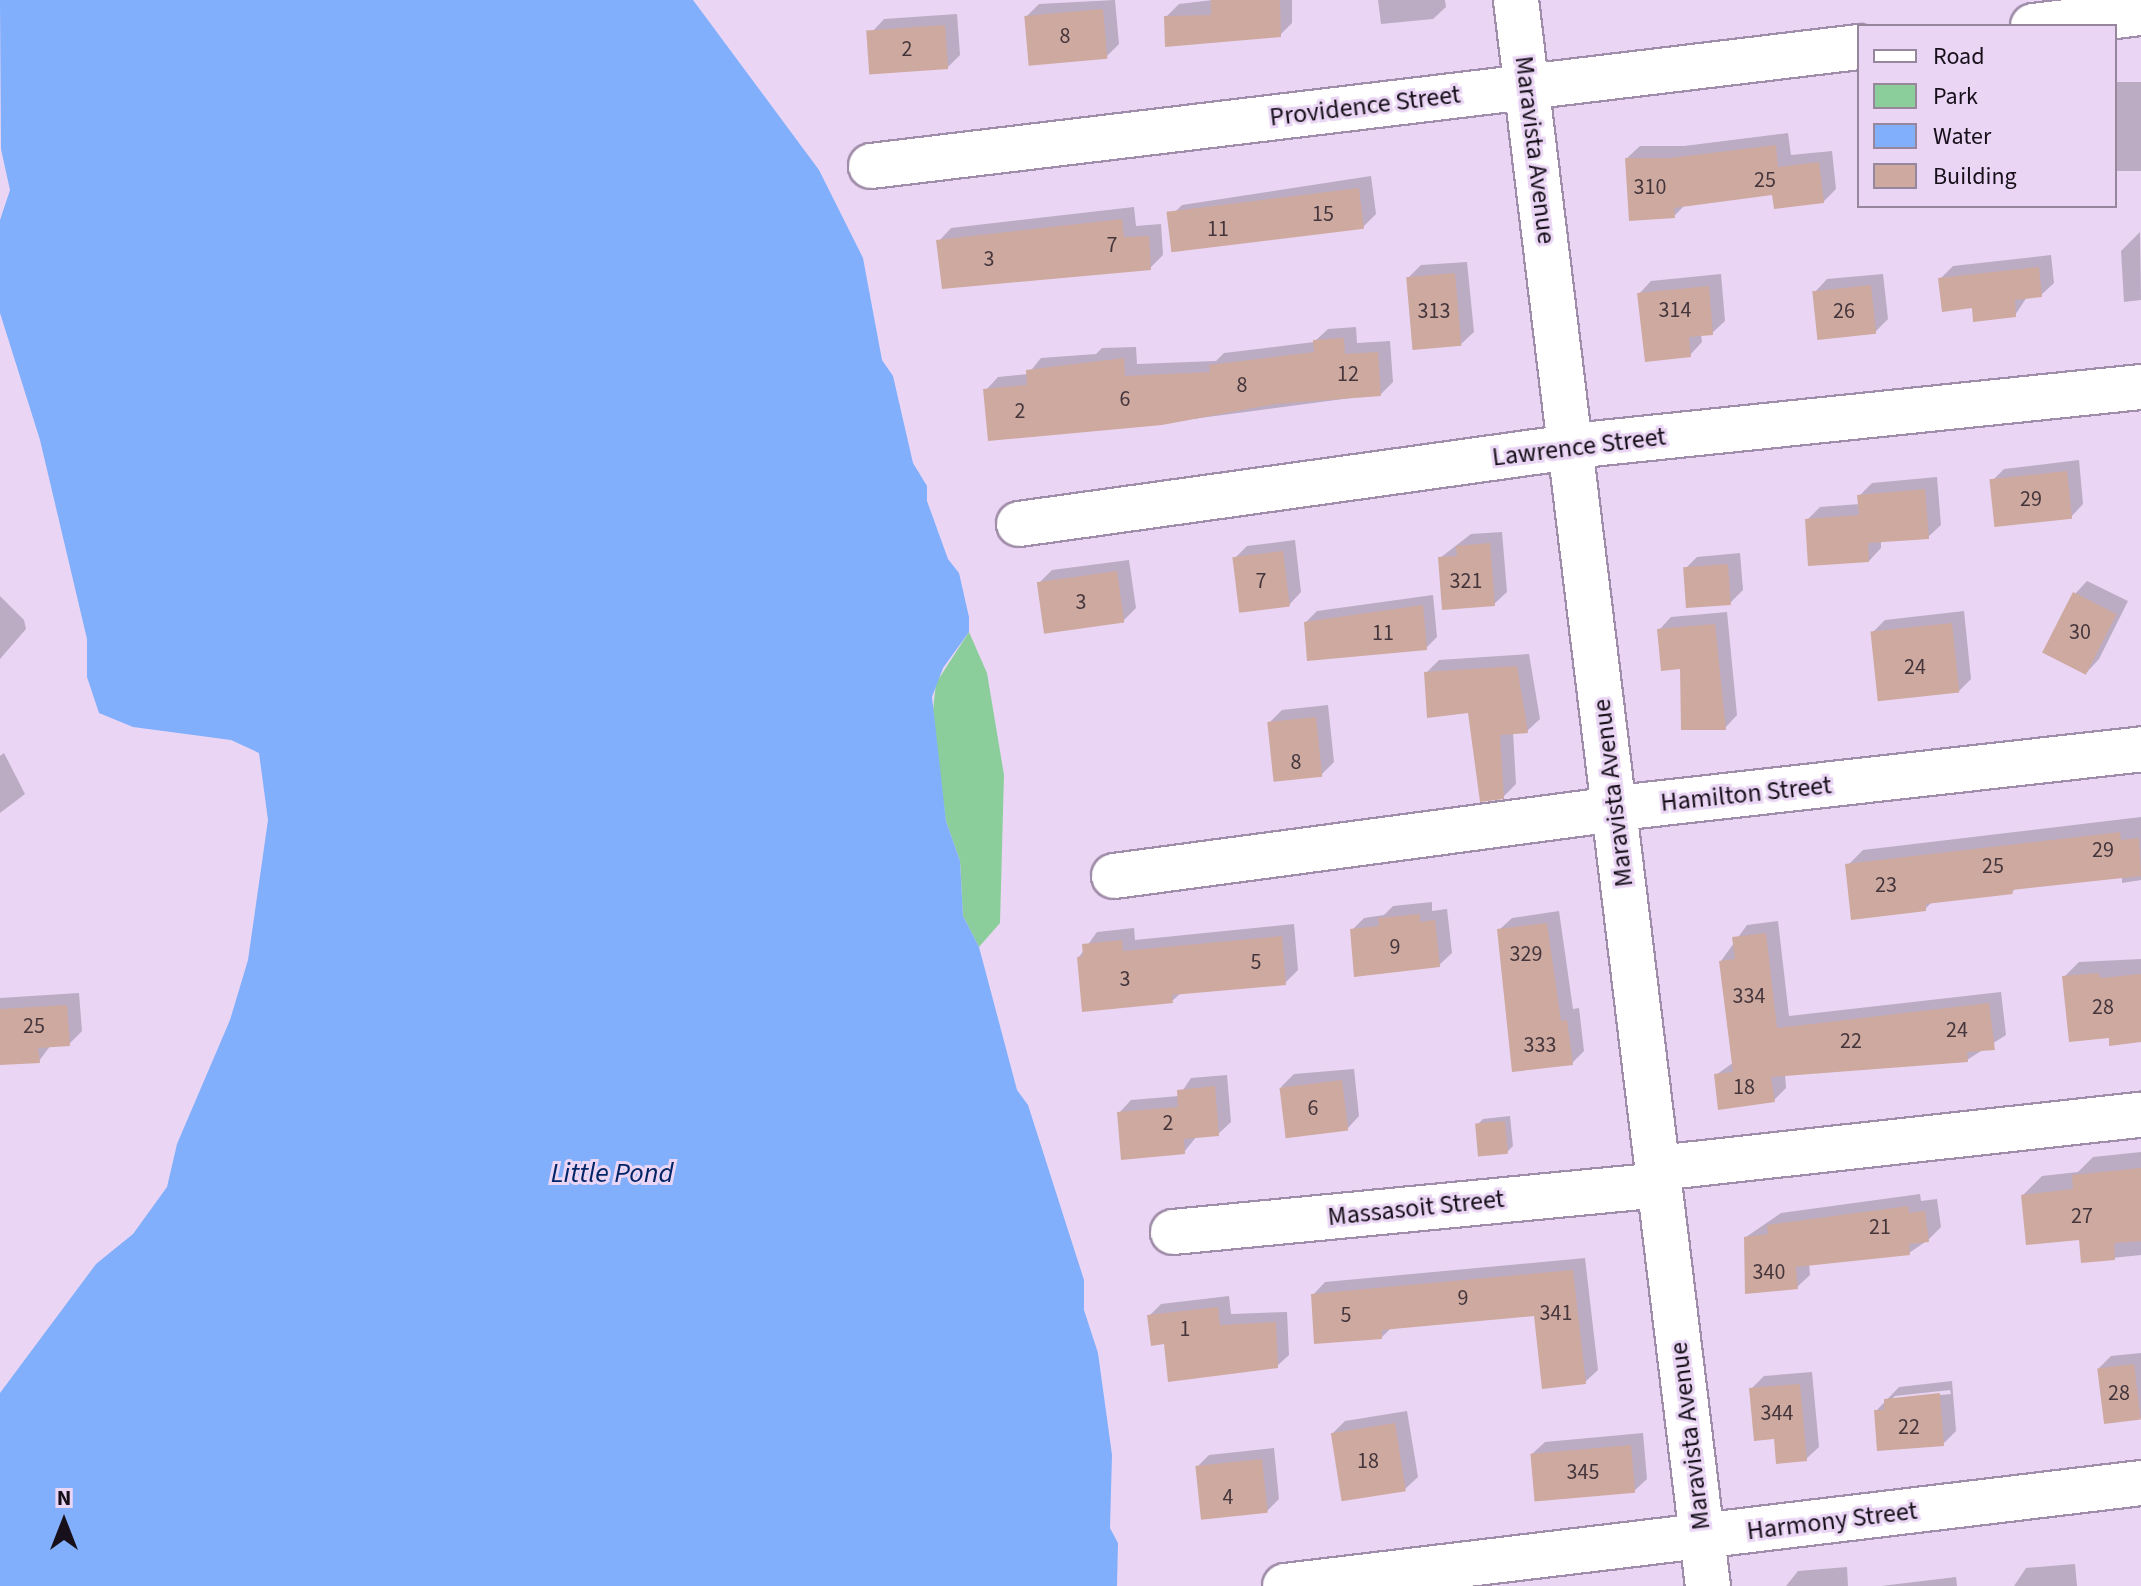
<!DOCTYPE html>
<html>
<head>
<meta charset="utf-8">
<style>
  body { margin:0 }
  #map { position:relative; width:2141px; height:1586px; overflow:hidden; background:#ead6f4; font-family:"Source Sans 3",sans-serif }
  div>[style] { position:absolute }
  .green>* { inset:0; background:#8cce9b }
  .water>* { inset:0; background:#81affc }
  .shadow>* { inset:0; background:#0003; transform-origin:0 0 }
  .building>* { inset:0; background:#cea9a0; transform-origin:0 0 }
  .roads { filter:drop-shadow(2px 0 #a08da9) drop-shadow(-2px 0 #a08da9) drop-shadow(0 2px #a08da9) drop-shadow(0 -2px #a08da9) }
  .minor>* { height:44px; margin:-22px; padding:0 22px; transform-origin:22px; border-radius:22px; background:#fff }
  .secondary>* { height:44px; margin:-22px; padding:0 22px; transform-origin:22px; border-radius:22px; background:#fff }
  span { translate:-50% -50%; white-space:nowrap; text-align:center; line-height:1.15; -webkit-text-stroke:6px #ead6f4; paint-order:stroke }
  .number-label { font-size:22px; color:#45363c }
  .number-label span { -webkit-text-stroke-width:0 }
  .street-label { font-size:26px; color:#17101a }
  .water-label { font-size:28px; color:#002466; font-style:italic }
  .legend { position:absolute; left:1857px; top:24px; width:260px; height:184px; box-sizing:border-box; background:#ead6f4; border:2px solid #96879d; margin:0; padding:10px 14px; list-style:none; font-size:24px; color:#17101a }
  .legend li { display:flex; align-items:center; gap:16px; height:40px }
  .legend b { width:40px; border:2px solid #96879d }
  .north { position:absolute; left:24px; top:1482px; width:80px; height:80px; -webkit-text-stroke:6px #ead6f4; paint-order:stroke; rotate:0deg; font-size:22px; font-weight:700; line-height:32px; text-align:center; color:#17101a }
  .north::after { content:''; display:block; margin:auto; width:28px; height:36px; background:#17101a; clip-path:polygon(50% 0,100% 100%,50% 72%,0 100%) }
</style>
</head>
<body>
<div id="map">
  <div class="green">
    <div style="clip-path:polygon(969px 632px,987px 673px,1004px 775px,1000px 923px,979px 947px,963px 916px,960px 861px,946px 821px,932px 719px,936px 683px)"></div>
  </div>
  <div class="water">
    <div style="clip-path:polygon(0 0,693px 0,819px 170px,863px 258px,882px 360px,893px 376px,913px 463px,927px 486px,927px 501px,948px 559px,959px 573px,969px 617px,969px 632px,943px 668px,932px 697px,946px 821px,960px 861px,963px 916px,979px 947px,1017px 1090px,1028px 1105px,1084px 1280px,1084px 1310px,1098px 1353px,1112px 1455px,1110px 1528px,1118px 1543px,1117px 1586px,0 1586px,0 1393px,96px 1264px,133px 1234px,167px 1187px,177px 1144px,230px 1020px,248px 960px,268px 820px,259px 753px,231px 740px,133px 727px,99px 713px,87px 677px,87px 639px,40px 440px,0 313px,0 220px,10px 190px,1px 149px)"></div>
  </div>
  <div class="shadow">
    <div style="clip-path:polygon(1115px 0,1119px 44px,1106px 57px,1026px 17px,1039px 4px)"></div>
    <div style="clip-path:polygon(1213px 0,1292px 0,1292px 23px,1280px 35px,1166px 17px,1179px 4px)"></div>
    <div style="clip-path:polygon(1378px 0,1445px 0,1446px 7px,1433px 19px,1381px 24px)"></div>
    <div style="clip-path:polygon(957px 14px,960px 55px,948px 67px,872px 32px,884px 19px)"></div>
    <div style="left:2141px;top:82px;width:89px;height:26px;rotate:90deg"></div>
    <div style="clip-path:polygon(1788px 133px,1791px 155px,1832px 151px,1836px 189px,1823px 202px,1774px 193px,1686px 204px,1674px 216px,1627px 158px,1640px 146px,1684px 146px)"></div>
    <div style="clip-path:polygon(1371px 176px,1376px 214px,1363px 227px,1170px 217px,1182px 205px)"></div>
    <div style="clip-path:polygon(1134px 207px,1136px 226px,1161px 224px,1163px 255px,1150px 268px,939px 241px,951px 228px)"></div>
    <div style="clip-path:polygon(2140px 232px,2141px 300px,2124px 302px,2121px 251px)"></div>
    <div style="clip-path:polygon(2051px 255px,2054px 283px,2041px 295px,2027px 297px,2015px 315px,1974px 306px,1940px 279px,1953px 266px)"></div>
    <div style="clip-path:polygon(1467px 262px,1474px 332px,1461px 344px,1408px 278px,1421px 265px)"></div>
    <div style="clip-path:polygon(1721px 274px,1725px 321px,1712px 333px,1701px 334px,1702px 342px,1690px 355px,1639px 294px,1651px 281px)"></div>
    <div style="clip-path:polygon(1883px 274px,1888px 319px,1875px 332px,1815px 292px,1827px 279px)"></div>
    <div style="clip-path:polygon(1356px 327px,1357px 343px,1390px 341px,1393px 382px,1381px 394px,1162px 423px,986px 390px,998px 377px,1028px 374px,1041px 358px,1096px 354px,1102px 348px,1136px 347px,1137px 364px,1216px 361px,1224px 353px,1314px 342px,1328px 329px)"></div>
    <div style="clip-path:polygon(2079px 460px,2083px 504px,2071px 517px,1992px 481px,2004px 469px)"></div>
    <div style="clip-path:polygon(1937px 477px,1941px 525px,1928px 537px,1881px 540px,1881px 548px,1869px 561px,1807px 520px,1820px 507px,1860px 504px,1859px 496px,1872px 483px)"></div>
    <div style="clip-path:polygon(1502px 532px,1507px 592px,1494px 604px,1440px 558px,1471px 534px)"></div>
    <div style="clip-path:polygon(1295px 540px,1301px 592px,1289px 605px,1234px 559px,1247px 546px)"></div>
    <div style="clip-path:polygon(1740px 553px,1743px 590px,1730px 603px,1685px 569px,1697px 557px)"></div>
    <div style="clip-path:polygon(1129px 560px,1136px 608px,1123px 621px,1039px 583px,1052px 570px)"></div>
    <div style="clip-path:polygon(2087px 581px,2128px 601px,2099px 659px,2087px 672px,2075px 594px)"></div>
    <div style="clip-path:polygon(1433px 595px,1437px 637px,1426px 648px,1306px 622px,1317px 611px)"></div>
    <div style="clip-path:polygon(0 596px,24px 620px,26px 629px,0 659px)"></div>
    <div style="clip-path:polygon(1964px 611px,1971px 679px,1958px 692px,1872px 633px,1885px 620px)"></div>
    <div style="clip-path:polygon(1727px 612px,1737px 715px,1725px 728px,1659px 630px,1671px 617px)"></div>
    <div style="clip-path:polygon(1529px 654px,1540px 719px,1527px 731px,1513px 732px,1516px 784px,1503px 797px,1469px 711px,1426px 673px,1439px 660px)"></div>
    <div style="clip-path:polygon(1328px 705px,1334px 762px,1321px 775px,1269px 723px,1282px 710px)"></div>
    <div style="clip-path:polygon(4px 753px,25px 794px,0 813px,0 756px)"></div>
    <div style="clip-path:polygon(2141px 817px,2141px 880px,2122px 883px,2122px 876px,2017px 887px,2012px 892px,1933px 901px,1925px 909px,1848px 865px,1863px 850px)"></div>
    <div style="clip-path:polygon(1432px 902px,1432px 911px,1447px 909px,1452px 953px,1439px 965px,1352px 930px,1364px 918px,1384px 915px,1393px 906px)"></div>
    <div style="clip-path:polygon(1559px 911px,1573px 1009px,1579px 1008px,1584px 1051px,1572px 1063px,1499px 930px,1512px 918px)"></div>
    <div style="clip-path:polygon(1778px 921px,1789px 1016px,2001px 992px,2006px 1035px,1967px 1060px,1785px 1074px,1786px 1088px,1774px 1100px,1716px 1075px,1734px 1062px,1721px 961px,1747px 925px)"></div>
    <div style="clip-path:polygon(1294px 924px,1298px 970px,1285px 983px,1181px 993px,1172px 1001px,1079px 957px,1097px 932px,1134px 928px,1135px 940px)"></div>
    <div style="clip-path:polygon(2141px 959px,2141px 1040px,2110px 1036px,2064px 977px,2079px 962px)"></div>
    <div style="clip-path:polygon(79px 993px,82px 1031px,69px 1044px,51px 1045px,39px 1061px,0 1063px,0 998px)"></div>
    <div style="clip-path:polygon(1354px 1069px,1359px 1116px,1347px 1129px,1281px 1087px,1294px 1074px)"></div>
    <div style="clip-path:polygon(1227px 1075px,1231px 1122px,1218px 1134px,1197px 1136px,1184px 1152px,1119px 1113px,1131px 1100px,1179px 1096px,1191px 1078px)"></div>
    <div style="clip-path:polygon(1510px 1116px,1513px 1146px,1507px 1152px,1477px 1125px,1483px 1119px)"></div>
    <div style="clip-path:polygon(2141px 1152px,2141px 1255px,2083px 1261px,2080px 1238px,2023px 1195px,2042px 1176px,2078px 1172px,2093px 1157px)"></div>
    <div style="clip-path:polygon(1920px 1194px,1921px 1201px,1937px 1199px,1941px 1227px,1928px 1240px,1909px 1253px,1809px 1263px,1810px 1275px,1797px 1287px,1746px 1237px,1781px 1213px)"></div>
    <div style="clip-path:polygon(1585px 1258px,1598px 1370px,1585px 1382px,1535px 1314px,1392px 1327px,1382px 1337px,1313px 1295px,1325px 1282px)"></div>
    <div style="clip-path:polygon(1229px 1296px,1231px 1314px,1287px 1312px,1289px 1355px,1277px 1366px,1165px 1342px,1149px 1316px,1161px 1304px)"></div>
    <div style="clip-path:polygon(2141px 1353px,2141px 1418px,2106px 1423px,2099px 1368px,2111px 1356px)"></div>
    <div style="clip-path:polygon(1812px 1372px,1819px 1447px,1806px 1459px,1775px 1437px,1751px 1389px,1764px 1376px)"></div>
    <div style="clip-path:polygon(evenodd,1952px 1381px,1956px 1431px,1943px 1444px,1876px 1411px,1899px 1387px,1952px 1381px,1950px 1390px,1951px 1394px,1891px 1400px,1895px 1396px,1950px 1390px)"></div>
    <div style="clip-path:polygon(1407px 1411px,1418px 1477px,1405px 1489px,1333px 1433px,1345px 1421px)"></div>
    <div style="clip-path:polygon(1643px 1433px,1647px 1479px,1634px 1491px,1532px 1454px,1545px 1442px)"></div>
    <div style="clip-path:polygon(1274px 1448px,1279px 1499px,1267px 1511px,1197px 1467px,1209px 1455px)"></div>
    <div style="clip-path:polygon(2075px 1564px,2077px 1586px,2014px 1586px,2026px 1568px)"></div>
    <div style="clip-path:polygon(1847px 1567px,1848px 1586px,1786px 1586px,1798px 1571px)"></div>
    <div style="clip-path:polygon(1956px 1577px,1957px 1586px,1881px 1586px)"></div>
  </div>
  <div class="building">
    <div style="clip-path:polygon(1211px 0,1280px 0,1281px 37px,1165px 47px,1164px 16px,1211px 15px)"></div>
    <div style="left:1103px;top:9px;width:50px;height:79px;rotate:85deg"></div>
    <div style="left:945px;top:25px;width:44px;height:79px;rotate:86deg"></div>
    <div style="clip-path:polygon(1776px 145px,1778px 167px,1819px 162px,1824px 203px,1774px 209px,1772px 195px,1674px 208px,1675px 218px,1629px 221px,1625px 158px,1670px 158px)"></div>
    <div style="left:1359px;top:188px;width:41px;height:194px;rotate:83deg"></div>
    <div style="clip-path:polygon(1122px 219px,1124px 237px,1149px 236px,1151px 270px,942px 289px,936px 240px)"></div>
    <div style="clip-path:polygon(2039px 267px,2042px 297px,2015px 300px,2016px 317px,1973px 322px,1972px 308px,1942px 312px,1938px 278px)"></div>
    <div style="left:1455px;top:273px;width:73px;height:49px;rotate:85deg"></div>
    <div style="left:1871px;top:285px;width:49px;height:59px;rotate:84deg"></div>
    <div style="clip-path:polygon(1709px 286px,1713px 335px,1689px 337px,1691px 357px,1645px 362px,1637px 293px)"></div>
    <div style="clip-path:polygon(1344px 338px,1345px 354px,1378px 352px,1381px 396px,1275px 404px,1162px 425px,988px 441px,983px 389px,1027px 385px,1026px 370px,1124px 358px,1125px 376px,1210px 372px,1209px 365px,1314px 352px,1313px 340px)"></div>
    <div style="left:2067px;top:471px;width:48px;height:78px;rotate:84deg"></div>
    <div style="clip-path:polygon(1925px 489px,1929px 539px,1868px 543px,1869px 562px,1808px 566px,1805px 519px,1859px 515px,1857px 495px)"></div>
    <div style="clip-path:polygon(1490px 543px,1495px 606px,1442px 610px,1438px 557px,1457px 556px,1456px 546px)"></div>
    <div style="left:1283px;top:551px;width:56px;height:51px;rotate:83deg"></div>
    <div style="left:1728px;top:564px;width:41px;height:45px;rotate:86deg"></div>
    <div style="left:1117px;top:571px;width:52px;height:81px;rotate:82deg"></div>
    <div style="left:2073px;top:592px;width:49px;height:68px;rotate:27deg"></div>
    <div style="clip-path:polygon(1423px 605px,1427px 650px,1307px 661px,1304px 622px)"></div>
    <div style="left:1952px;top:623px;width:70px;height:82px;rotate:84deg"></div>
    <div style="clip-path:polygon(1715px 624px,1726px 730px,1681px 730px,1680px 669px,1661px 671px,1657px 629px)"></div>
    <div style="clip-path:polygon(1517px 666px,1528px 733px,1500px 735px,1504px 799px,1480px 802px,1468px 713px,1427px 718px,1424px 672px)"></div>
    <div style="left:1316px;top:717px;width:60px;height:49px;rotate:84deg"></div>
    <div style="clip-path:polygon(2120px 832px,2121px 840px,2139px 838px,2141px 876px,2012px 890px,2013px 894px,1926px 904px,1926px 911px,1851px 920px,1845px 864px)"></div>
    <div style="clip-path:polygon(1420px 914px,1420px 922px,1435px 920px,1440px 967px,1354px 977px,1350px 929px,1379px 926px,1378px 918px)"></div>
    <div style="clip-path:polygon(1547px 923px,1561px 1021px,1567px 1020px,1573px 1065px,1512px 1072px,1497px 929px)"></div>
    <div style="clip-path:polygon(1766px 933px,1777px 1028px,1989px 1003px,1995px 1050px,1967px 1052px,1968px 1062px,1771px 1077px,1775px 1102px,1718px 1110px,1714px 1074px,1733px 1072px,1719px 961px,1735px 959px,1732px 937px)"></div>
    <div style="clip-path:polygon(1282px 936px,1286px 985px,1172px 995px,1173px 1003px,1082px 1012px,1077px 957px,1083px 956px,1082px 944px,1122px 940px,1123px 951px)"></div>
    <div style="clip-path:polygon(2099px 973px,2100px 978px,2141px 974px,2141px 1042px,2109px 1046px,2109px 1038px,2069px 1042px,2062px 976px)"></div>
    <div style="clip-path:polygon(67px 1005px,70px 1046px,38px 1048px,40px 1063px,0 1065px,0 1009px)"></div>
    <div style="left:1342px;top:1080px;width:51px;height:63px;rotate:83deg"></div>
    <div style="clip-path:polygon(1215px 1086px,1219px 1136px,1184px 1139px,1185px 1154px,1121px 1160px,1117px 1112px,1178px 1107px,1177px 1090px)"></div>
    <div style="left:1505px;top:1121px;width:33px;height:30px;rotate:85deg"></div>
    <div style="clip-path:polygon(2141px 1168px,2141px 1241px,2114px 1243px,2115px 1260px,2081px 1263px,2079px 1240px,2026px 1245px,2021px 1195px,2073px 1189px,2072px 1175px)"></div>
    <div style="clip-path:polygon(1908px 1206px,1909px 1213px,1925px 1211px,1929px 1242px,1909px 1244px,1910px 1255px,1796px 1267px,1798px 1289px,1745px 1294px,1744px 1237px,1768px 1234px,1767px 1225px)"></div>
    <div style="clip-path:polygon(1573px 1270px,1586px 1384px,1542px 1389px,1534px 1316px,1382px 1330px,1382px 1339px,1314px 1344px,1311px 1294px)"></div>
    <div style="clip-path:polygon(1218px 1307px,1220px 1325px,1276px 1322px,1278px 1368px,1168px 1382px,1164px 1344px,1151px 1346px,1147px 1315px)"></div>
    <div style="left:2134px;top:1364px;width:56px;height:37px;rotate:83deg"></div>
    <div style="clip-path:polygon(1800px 1384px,1807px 1461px,1776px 1464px,1774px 1439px,1754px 1441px,1749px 1388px)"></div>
    <div style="clip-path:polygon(1940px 1393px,1944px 1446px,1877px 1451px,1874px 1410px,1884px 1410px,1884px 1399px)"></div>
    <div style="left:1395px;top:1423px;width:69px;height:65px;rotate:81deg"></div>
    <div style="left:1631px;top:1445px;width:48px;height:101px;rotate:85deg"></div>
    <div style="left:1262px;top:1459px;width:54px;height:67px;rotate:84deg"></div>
  </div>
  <div class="roads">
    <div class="minor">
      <div style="left:2033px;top:26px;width:109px;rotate:-6.9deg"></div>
      <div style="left:871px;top:166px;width:995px;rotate:-6.87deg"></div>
      <div style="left:1019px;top:524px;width:579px;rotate:-7.95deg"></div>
      <div style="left:1592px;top:444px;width:552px;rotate:-5.93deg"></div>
      <div style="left:1114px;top:876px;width:536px;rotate:-7.62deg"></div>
      <div style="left:1645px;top:805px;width:499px;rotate:-6.4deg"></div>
      <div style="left:1658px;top:1168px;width:486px;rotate:-6.3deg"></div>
      <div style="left:1173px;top:1232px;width:489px;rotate:-5.5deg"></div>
      <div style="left:1285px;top:1586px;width:862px;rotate:-6.86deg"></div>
    </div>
    <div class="secondary">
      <div style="left:1516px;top:0;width:1598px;rotate:83.1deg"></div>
    </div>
  </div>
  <div class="number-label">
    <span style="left:1065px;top:37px">8</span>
    <span style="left:907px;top:50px">2</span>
    <span style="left:1765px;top:181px">25</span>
    <span style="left:1650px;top:188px">310</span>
    <span style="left:1323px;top:215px">15</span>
    <span style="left:1218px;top:230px">11</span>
    <span style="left:1112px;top:246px">7</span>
    <span style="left:989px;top:260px">3</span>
    <span style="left:1675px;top:311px">314</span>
    <span style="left:1434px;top:312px">313</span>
    <span style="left:1844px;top:312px">26</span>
    <span style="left:1348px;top:375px">12</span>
    <span style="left:1242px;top:386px">8</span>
    <span style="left:1125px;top:400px">6</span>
    <span style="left:1020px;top:412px">2</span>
    <span style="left:2031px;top:500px">29</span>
    <span style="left:1261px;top:582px">7</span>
    <span style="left:1466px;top:582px">321</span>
    <span style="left:1081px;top:603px">3</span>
    <span style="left:2080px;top:633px">30</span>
    <span style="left:1383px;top:634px">11</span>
    <span style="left:1915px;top:668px">24</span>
    <span style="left:1296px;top:763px">8</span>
    <span style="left:2103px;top:851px">29</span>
    <span style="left:1993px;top:867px">25</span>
    <span style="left:1886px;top:886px">23</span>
    <span style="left:1395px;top:948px">9</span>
    <span style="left:1526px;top:955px">329</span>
    <span style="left:1256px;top:963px">5</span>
    <span style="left:1125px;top:980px">3</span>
    <span style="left:1749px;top:997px">334</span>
    <span style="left:2103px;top:1008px">28</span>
    <span style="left:34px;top:1027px">25</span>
    <span style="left:1957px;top:1031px">24</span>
    <span style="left:1851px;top:1042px">22</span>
    <span style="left:1540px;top:1046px">333</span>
    <span style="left:1744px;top:1088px">18</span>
    <span style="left:1313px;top:1109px">6</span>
    <span style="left:1168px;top:1124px">2</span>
    <span style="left:2082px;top:1217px">27</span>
    <span style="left:1880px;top:1228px">21</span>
    <span style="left:1769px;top:1273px">340</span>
    <span style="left:1463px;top:1299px">9</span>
    <span style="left:1556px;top:1314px">341</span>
    <span style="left:1346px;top:1316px">5</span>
    <span style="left:1185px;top:1330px">1</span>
    <span style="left:2119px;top:1394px">28</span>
    <span style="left:1777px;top:1414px">344</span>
    <span style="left:1909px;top:1428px">22</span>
    <span style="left:1368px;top:1462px">18</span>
    <span style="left:1583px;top:1473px">345</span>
    <span style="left:1228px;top:1498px">4</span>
  </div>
  <div class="street-label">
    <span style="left:1365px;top:106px;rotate:-7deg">Providence Street</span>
    <span style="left:1535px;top:150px;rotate:83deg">Maravista Avenue</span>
    <span style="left:1579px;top:447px;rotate:-7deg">Lawrence Street</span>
    <span style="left:1613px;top:793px;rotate:-97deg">Maravista Avenue</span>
    <span style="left:1746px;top:794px;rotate:-6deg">Hamilton Street</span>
    <span style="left:1416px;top:1208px;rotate:-6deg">Massasoit Street</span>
    <span style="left:1690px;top:1436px;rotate:-97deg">Maravista Avenue</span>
    <span style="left:1832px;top:1521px;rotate:-7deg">Harmony Street</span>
  </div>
  <div class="water-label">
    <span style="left:612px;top:1173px">Little Pond</span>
  </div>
  <ul class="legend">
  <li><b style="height:10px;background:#fff"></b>Road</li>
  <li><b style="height:22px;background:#8cce9b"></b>Park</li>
  <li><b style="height:22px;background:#81affc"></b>Water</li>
  <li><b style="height:22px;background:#cea9a0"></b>Building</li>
  </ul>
  <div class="north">N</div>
</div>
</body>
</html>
